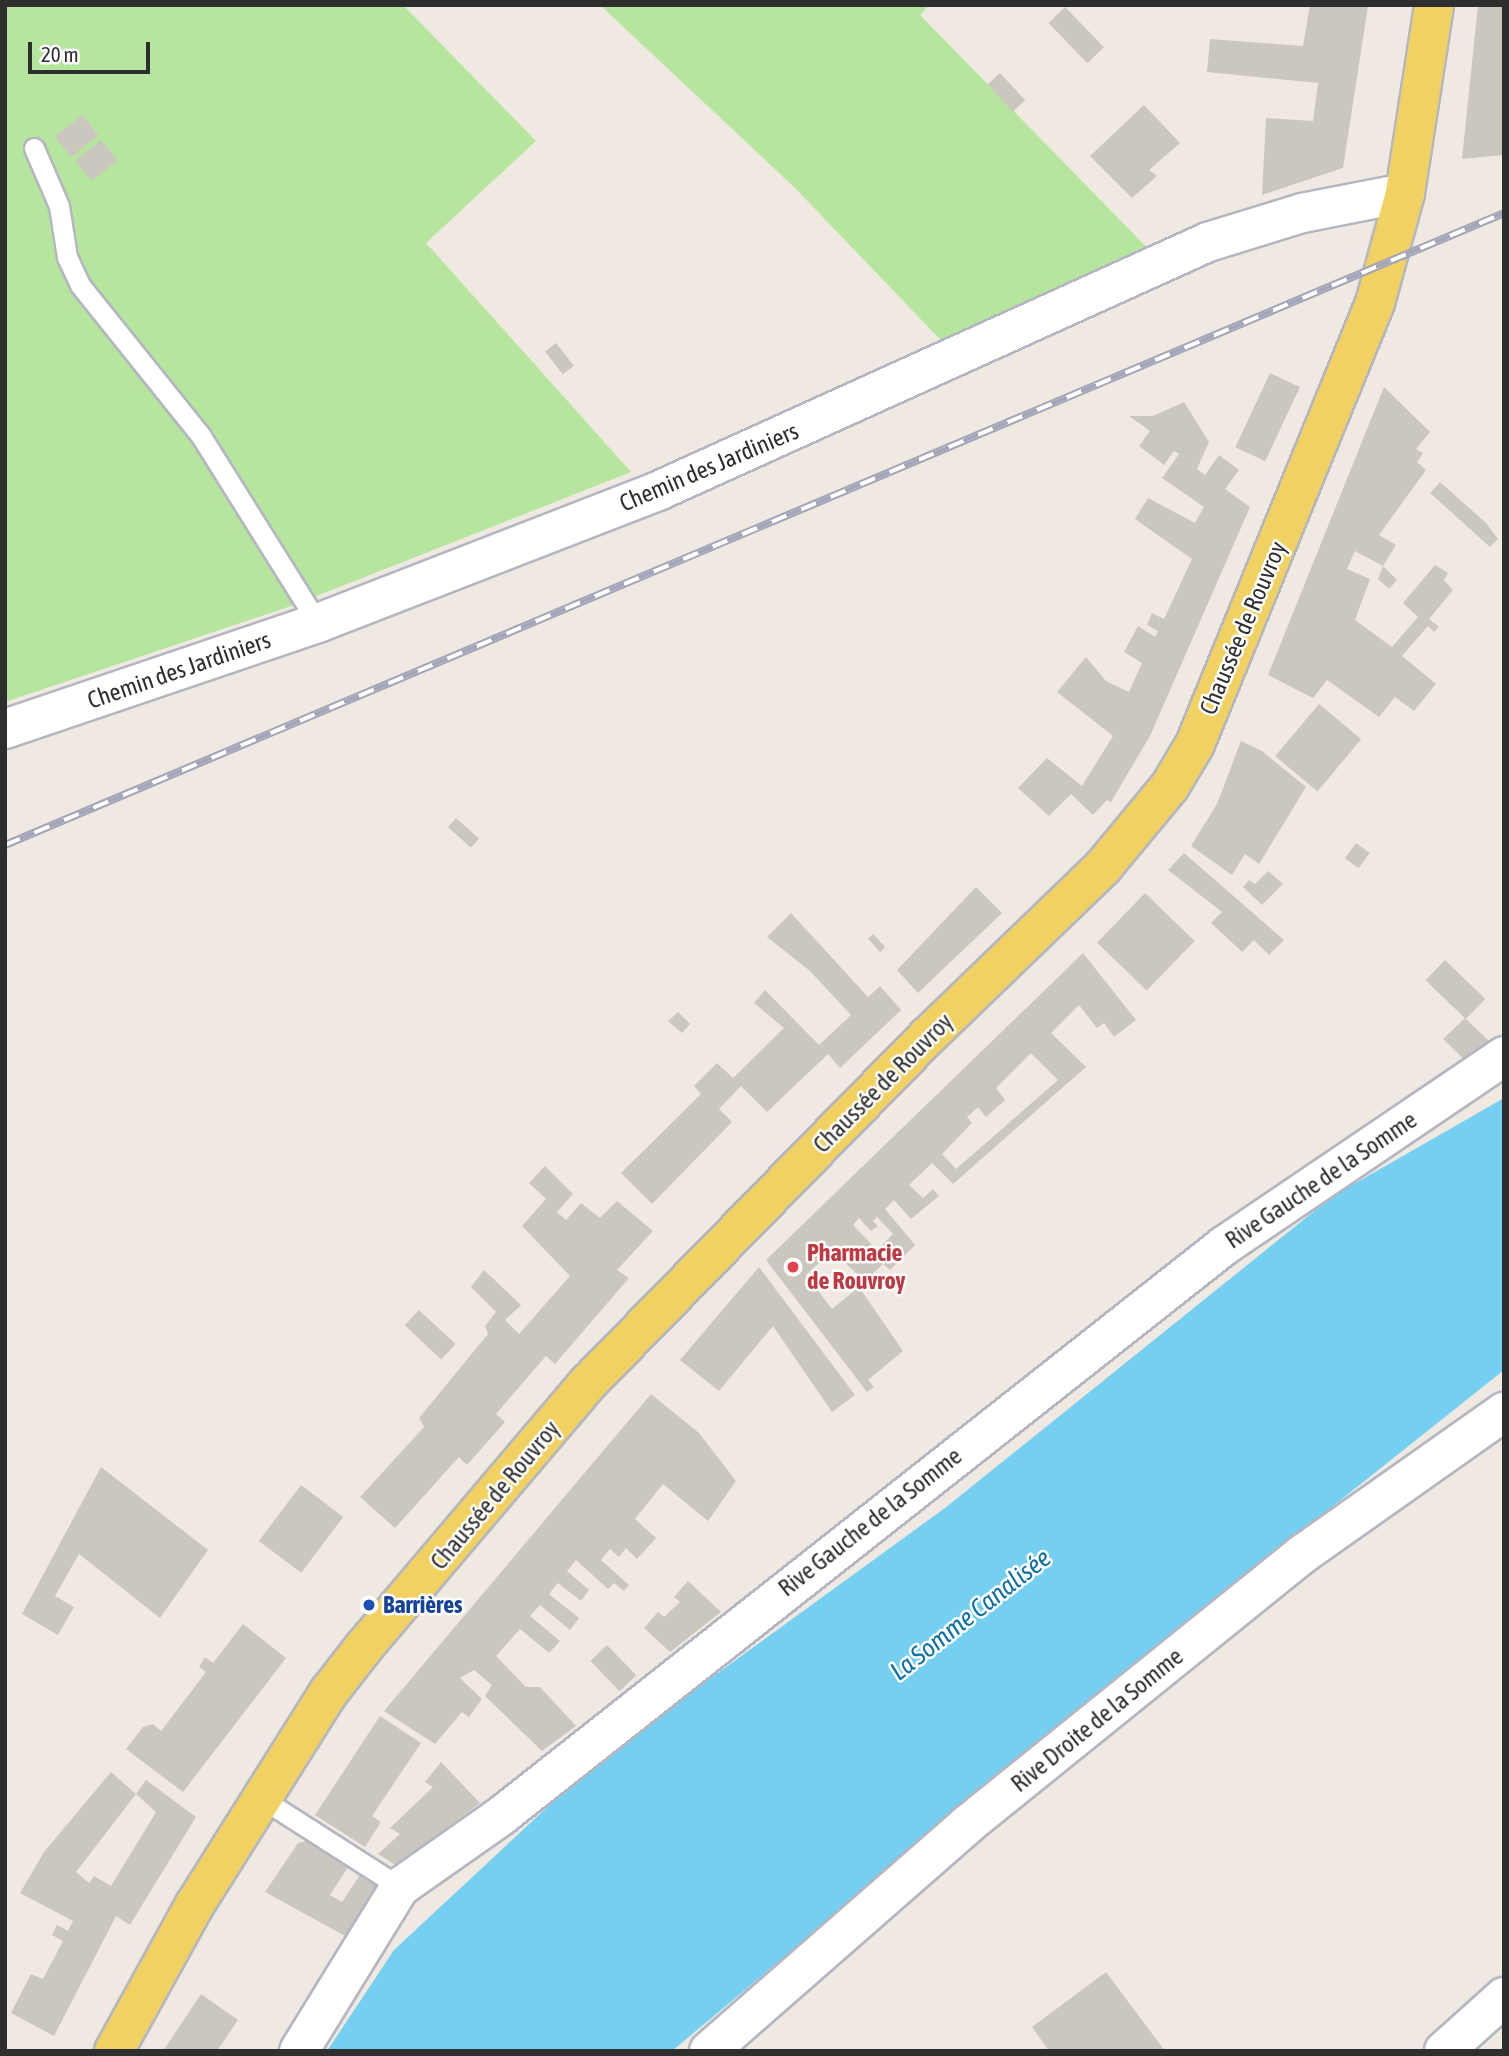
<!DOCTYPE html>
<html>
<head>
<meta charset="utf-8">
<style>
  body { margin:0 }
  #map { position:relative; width:1509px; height:2056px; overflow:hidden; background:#efe9e1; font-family:"Asap Condensed",sans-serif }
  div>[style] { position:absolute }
  .green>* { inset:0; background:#b6e59e }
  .water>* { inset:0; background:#75cff0 }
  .building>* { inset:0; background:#cbc7bf; transform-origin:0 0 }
  .roads { filter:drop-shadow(2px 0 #b4b7c1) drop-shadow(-2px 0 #b4b7c1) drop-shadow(0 2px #b4b7c1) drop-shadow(0 -2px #b4b7c1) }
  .lane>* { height:19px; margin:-9.5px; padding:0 9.5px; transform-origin:9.5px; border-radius:9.5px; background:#fff }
  .street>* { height:38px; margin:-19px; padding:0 19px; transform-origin:19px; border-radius:19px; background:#fff }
  .primary>* { height:38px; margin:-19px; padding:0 19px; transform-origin:19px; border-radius:19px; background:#f2d163 }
  .rail>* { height:8px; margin-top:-4px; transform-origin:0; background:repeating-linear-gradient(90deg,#fff 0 16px,#a3a6b8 0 32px); box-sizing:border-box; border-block:2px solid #a3a6b8 }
  .dots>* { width:19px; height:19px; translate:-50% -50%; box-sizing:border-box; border:4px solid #fff; border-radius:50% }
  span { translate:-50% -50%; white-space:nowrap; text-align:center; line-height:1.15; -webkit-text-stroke:5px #fff; paint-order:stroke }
  .street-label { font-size:24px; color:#2e2e2e }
  .health-label { font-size:24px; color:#be3a42; font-weight:700 }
  .left { translate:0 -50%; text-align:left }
  .transit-label { font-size:24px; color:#164399; font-weight:700 }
  .water-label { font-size:26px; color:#0d6fa3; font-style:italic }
  .frame { position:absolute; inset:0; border:7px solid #2e2e2e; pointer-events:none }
  .scale { position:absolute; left:28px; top:42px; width:122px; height:32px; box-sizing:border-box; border:4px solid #2e2e2e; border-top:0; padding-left:9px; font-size:21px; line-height:24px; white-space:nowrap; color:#2e2e2e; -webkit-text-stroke:5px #fff; paint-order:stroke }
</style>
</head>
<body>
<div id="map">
  <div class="green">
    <div style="clip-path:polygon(5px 5px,403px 5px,536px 141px,426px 243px,631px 472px,291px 606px,5px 702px)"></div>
    <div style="clip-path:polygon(600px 5px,929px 5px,920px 15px,1161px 262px,959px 359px,794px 187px)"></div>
  </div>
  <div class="water">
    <div style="clip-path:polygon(1504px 1098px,1504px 1370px,1122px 1674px,672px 2051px,327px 2051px,394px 1950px,598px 1760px,945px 1508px,1333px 1196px)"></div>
  </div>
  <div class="building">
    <div style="clip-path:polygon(1310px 5px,1368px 6px,1343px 168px,1262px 195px,1266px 118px,1313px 121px,1318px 83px,1207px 72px,1210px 39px,1303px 46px)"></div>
    <div style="clip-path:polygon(1478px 5px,1504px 5px,1504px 155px,1462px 159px)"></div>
    <div style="left:1065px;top:7px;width:56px;height:23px;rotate:46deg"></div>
    <div style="left:1000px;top:73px;width:37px;height:17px;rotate:47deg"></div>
    <div style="clip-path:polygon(1144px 105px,1180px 143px,1149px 170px,1157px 176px,1132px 198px,1090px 156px)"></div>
    <div style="left:82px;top:115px;width:26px;height:35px;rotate:51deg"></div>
    <div style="left:101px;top:140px;width:26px;height:33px;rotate:51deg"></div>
    <div style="left:556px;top:343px;width:29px;height:14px;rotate:52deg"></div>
    <div style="left:1270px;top:373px;width:33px;height:82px;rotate:25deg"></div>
    <div style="clip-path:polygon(1384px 387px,1430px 432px,1416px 449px,1423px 453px,1417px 462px,1426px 470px,1379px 535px,1396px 545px,1383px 566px,1355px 551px,1347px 569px,1370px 579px,1355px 620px,1392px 647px,1418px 617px,1403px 603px,1435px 565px,1448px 573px,1444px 580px,1453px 590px,1429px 619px,1439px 627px,1434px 632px,1428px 626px,1402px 656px,1436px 684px,1414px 711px,1395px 697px,1379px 717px,1327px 680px,1313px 698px,1268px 675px)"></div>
    <div style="clip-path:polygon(1184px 402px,1209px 442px,1197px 469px,1205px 475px,1219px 455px,1239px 470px,1225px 489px,1250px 507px,1150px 736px,1111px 802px,1107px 800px,1093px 815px,1071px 794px,1049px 816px,1018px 788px,1047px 758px,1082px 786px,1113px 736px,1057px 692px,1086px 657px,1106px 681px,1129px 692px,1142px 663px,1124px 652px,1138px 626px,1155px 637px,1158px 631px,1147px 625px,1152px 613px,1164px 619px,1192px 559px,1135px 519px,1148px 498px,1195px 523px,1204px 507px,1162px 478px,1179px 454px,1174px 451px,1164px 465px,1139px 446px,1150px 431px,1129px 416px,1153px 416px)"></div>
    <div style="clip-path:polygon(1440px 482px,1486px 523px,1498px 539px,1490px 547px,1430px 493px)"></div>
    <div style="clip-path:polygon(1383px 566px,1397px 580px,1389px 589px,1378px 579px)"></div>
    <div style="left:1319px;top:704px;width:55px;height:68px;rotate:40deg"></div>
    <div style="clip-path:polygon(1241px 741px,1262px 751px,1306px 787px,1259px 864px,1245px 854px,1232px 875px,1191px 846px,1217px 804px)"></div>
    <div style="left:456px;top:818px;width:31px;height:12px;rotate:42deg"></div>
    <div style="left:1356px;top:843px;width:17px;height:19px;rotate:36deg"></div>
    <div style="clip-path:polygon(1184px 853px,1284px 940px,1269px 955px,1254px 940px,1242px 952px,1211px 923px,1222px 912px,1168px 870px)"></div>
    <div style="clip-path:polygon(1268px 871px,1283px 884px,1262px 905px,1243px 887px,1249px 880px,1255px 884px)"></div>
    <div style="clip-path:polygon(976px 887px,1002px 913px,918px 993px,897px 970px)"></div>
    <div style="left:1145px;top:893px;width:69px;height:69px;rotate:44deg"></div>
    <div style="clip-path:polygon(791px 913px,868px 997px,880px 986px,901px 1010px,840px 1068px,828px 1054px,767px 1112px,741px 1086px,719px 1109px,732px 1122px,652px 1204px,621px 1173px,701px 1094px,694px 1086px,717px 1063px,733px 1078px,784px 1028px,754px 1003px,765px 990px,819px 1045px,851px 1015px,810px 971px,767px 937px)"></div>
    <div style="left:873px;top:934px;width:18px;height:7px;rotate:47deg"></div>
    <div style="clip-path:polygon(evenodd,1083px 953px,1136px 1020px,1114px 1037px,1104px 1023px,1097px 1028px,1079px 1005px,1051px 1033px,1086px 1067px,953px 1184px,932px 1163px,909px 1185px,923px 1198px,933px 1189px,939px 1196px,911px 1219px,894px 1200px,885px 1209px,915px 1245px,890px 1270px,883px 1264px,865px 1281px,832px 1251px,806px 1275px,832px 1309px,859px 1287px,903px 1351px,868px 1380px,874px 1387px,867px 1392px,766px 1260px,1083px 953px,1031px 1053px,1058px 1080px,956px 1169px,942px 1154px,972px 1123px,967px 1117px,978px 1107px,986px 1117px,1005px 1100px,996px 1088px,1031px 1053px,1083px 953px,877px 1217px,893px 1234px,877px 1250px,853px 1225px,859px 1218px,871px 1231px,878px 1226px,873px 1221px,877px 1217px)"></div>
    <div style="left:1445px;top:960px;width:56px;height:28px;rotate:44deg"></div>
    <div style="clip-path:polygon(678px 1012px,690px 1024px,682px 1033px,668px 1021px)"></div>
    <div style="clip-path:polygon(1465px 1018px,1490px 1042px,1465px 1060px,1443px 1039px)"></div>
    <div style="clip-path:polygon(545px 1166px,573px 1194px,557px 1212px,566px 1220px,581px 1203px,600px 1218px,617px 1201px,653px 1231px,617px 1270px,629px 1278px,555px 1364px,546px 1356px,496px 1414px,505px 1422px,467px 1465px,459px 1457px,395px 1528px,360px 1497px,424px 1427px,419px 1418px,488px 1334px,485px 1326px,496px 1312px,471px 1287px,484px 1270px,521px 1305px,505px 1320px,519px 1334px,570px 1276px,522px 1226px,546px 1199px,529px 1183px)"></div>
    <div style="clip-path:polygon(759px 1267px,855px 1395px,832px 1412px,773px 1326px,719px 1391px,680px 1360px)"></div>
    <div style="left:419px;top:1310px;width:50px;height:21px;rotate:43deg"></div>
    <div style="clip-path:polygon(651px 1394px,699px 1433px,736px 1481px,708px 1521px,663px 1484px,635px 1519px,656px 1538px,637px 1559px,626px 1548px,619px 1557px,610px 1549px,601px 1560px,629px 1585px,624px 1591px,614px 1583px,608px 1589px,576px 1560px,567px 1571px,589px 1590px,581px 1601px,558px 1583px,549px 1594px,579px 1618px,570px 1630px,540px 1605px,530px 1616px,560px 1641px,549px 1653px,520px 1629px,496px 1656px,526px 1687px,540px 1687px,576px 1726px,542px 1751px,485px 1696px,492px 1685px,474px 1670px,460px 1678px,482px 1699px,469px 1717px,462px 1712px,435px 1744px,384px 1711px)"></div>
    <div style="clip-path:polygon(101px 1467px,208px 1550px,160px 1618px,79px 1554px,55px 1596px,74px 1607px,58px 1635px,22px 1614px)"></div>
    <div style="left:301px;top:1485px;width:53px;height:70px;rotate:37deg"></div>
    <div style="clip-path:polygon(688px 1581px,721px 1612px,670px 1652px,644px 1628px,658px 1612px,664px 1617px,680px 1602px,674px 1597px)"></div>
    <div style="clip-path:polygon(243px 1624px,286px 1658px,183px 1792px,126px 1749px,143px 1727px,153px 1724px,161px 1731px,206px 1672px,199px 1667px,205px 1657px,213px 1663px)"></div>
    <div style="left:607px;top:1645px;width:42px;height:23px;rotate:46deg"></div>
    <div style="clip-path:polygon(380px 1716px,421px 1743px,372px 1816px,381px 1822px,365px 1847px,315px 1815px)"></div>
    <div style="clip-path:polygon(441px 1762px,480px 1803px,397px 1866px,378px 1854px,400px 1834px,390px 1828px,433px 1787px,425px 1782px)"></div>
    <div style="clip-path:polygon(111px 1772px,136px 1794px,76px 1872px,89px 1883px,94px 1876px,111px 1886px,156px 1812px,136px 1794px,146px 1780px,196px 1817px,130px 1925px,116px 1916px,54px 2036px,11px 2013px,31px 1974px,43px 1979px,63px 1941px,52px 1935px,57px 1925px,68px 1931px,73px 1921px,20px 1893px,44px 1852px)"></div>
    <div style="clip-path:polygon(307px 1841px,348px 1867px,330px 1895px,342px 1902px,360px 1875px,380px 1888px,347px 1937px,265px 1892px,298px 1843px)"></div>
    <div style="clip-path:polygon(1106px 1972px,1165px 2051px,1049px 2051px,1032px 2027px)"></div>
    <div style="clip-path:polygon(201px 1994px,238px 2020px,217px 2051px,163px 2051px)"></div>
  </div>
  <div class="roads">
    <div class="lane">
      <div style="left:34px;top:148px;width:63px;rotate:66.7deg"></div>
      <div style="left:59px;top:206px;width:52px;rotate:81.1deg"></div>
      <div style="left:67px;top:257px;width:31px;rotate:65deg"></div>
      <div style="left:80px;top:285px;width:193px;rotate:51.3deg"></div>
      <div style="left:201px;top:436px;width:221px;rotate:58deg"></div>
      <div style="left:264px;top:1800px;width:161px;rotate:32.6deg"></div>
    </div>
    <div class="street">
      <div style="left:5px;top:729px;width:330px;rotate:-18.7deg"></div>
      <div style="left:318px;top:623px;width:365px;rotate:-21.2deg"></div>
      <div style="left:658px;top:491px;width:604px;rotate:-24.36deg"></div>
      <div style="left:1208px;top:242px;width:98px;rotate:-17.1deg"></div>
      <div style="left:1302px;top:213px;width:105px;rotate:-11deg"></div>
      <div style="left:299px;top:2051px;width:193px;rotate:-58.4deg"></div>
      <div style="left:400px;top:1887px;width:123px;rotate:-35.1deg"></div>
      <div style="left:501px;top:1816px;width:922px;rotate:-38.26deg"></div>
      <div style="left:1225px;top:1245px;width:337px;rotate:-34.1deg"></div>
      <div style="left:709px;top:2051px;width:344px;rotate:-41.2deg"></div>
      <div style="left:968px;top:1824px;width:432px;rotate:-38.9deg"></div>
      <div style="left:1304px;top:1553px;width:245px;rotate:-35.2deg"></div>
      <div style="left:1444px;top:2051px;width:81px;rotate:-42deg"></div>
    </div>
    <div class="primary">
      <div style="left:114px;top:2051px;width:166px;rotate:-61.1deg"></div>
      <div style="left:194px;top:1906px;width:253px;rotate:-57.8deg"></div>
      <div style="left:329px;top:1692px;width:57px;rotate:-52.1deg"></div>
      <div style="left:364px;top:1647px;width:348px;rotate:-49.7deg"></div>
      <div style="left:589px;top:1382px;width:483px;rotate:-45.6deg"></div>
      <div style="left:927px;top:1037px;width:245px;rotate:-44deg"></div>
      <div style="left:1103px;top:867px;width:105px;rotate:-50.4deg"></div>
      <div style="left:1170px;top:786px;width:49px;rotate:-59.2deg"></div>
      <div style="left:1195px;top:744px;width:476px;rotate:-67.8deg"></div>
      <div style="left:1375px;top:303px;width:114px;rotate:-74.7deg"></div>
      <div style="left:1405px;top:193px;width:190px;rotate:-81.2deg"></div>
    </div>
  </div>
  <div class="rail">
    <div style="left:5px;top:845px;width:1627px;rotate:-22.86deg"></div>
  </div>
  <div class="dots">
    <div style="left:793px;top:1267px;background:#e0444e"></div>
    <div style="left:369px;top:1605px;background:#1a4fb4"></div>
  </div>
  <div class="street-label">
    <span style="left:709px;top:467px;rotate:-23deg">Chemin des Jardiniers</span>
    <span style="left:1243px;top:628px;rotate:-67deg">Chaussée de Rouvroy</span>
    <span style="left:179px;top:670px;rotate:-19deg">Chemin des Jardiniers</span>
    <span style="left:883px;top:1083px;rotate:-45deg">Chaussée de Rouvroy</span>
    <span style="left:1321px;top:1180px;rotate:-34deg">Rive Gauche de la Somme</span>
    <span style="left:495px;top:1495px;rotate:-50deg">Chaussée de Rouvroy</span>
    <span style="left:870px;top:1522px;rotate:-38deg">Rive Gauche de la Somme</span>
    <span style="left:1097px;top:1720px;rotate:-39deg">Rive Droite de la Somme</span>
  </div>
  <div class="health-label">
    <span class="left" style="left:807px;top:1267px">Pharmacie<br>de Rouvroy</span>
  </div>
  <div class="transit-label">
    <span class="left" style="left:383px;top:1605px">Barrières</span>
  </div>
  <div class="water-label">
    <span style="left:971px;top:1615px;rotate:-38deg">La Somme Canalisée</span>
  </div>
  <div class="frame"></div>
  <div class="scale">20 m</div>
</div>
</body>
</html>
